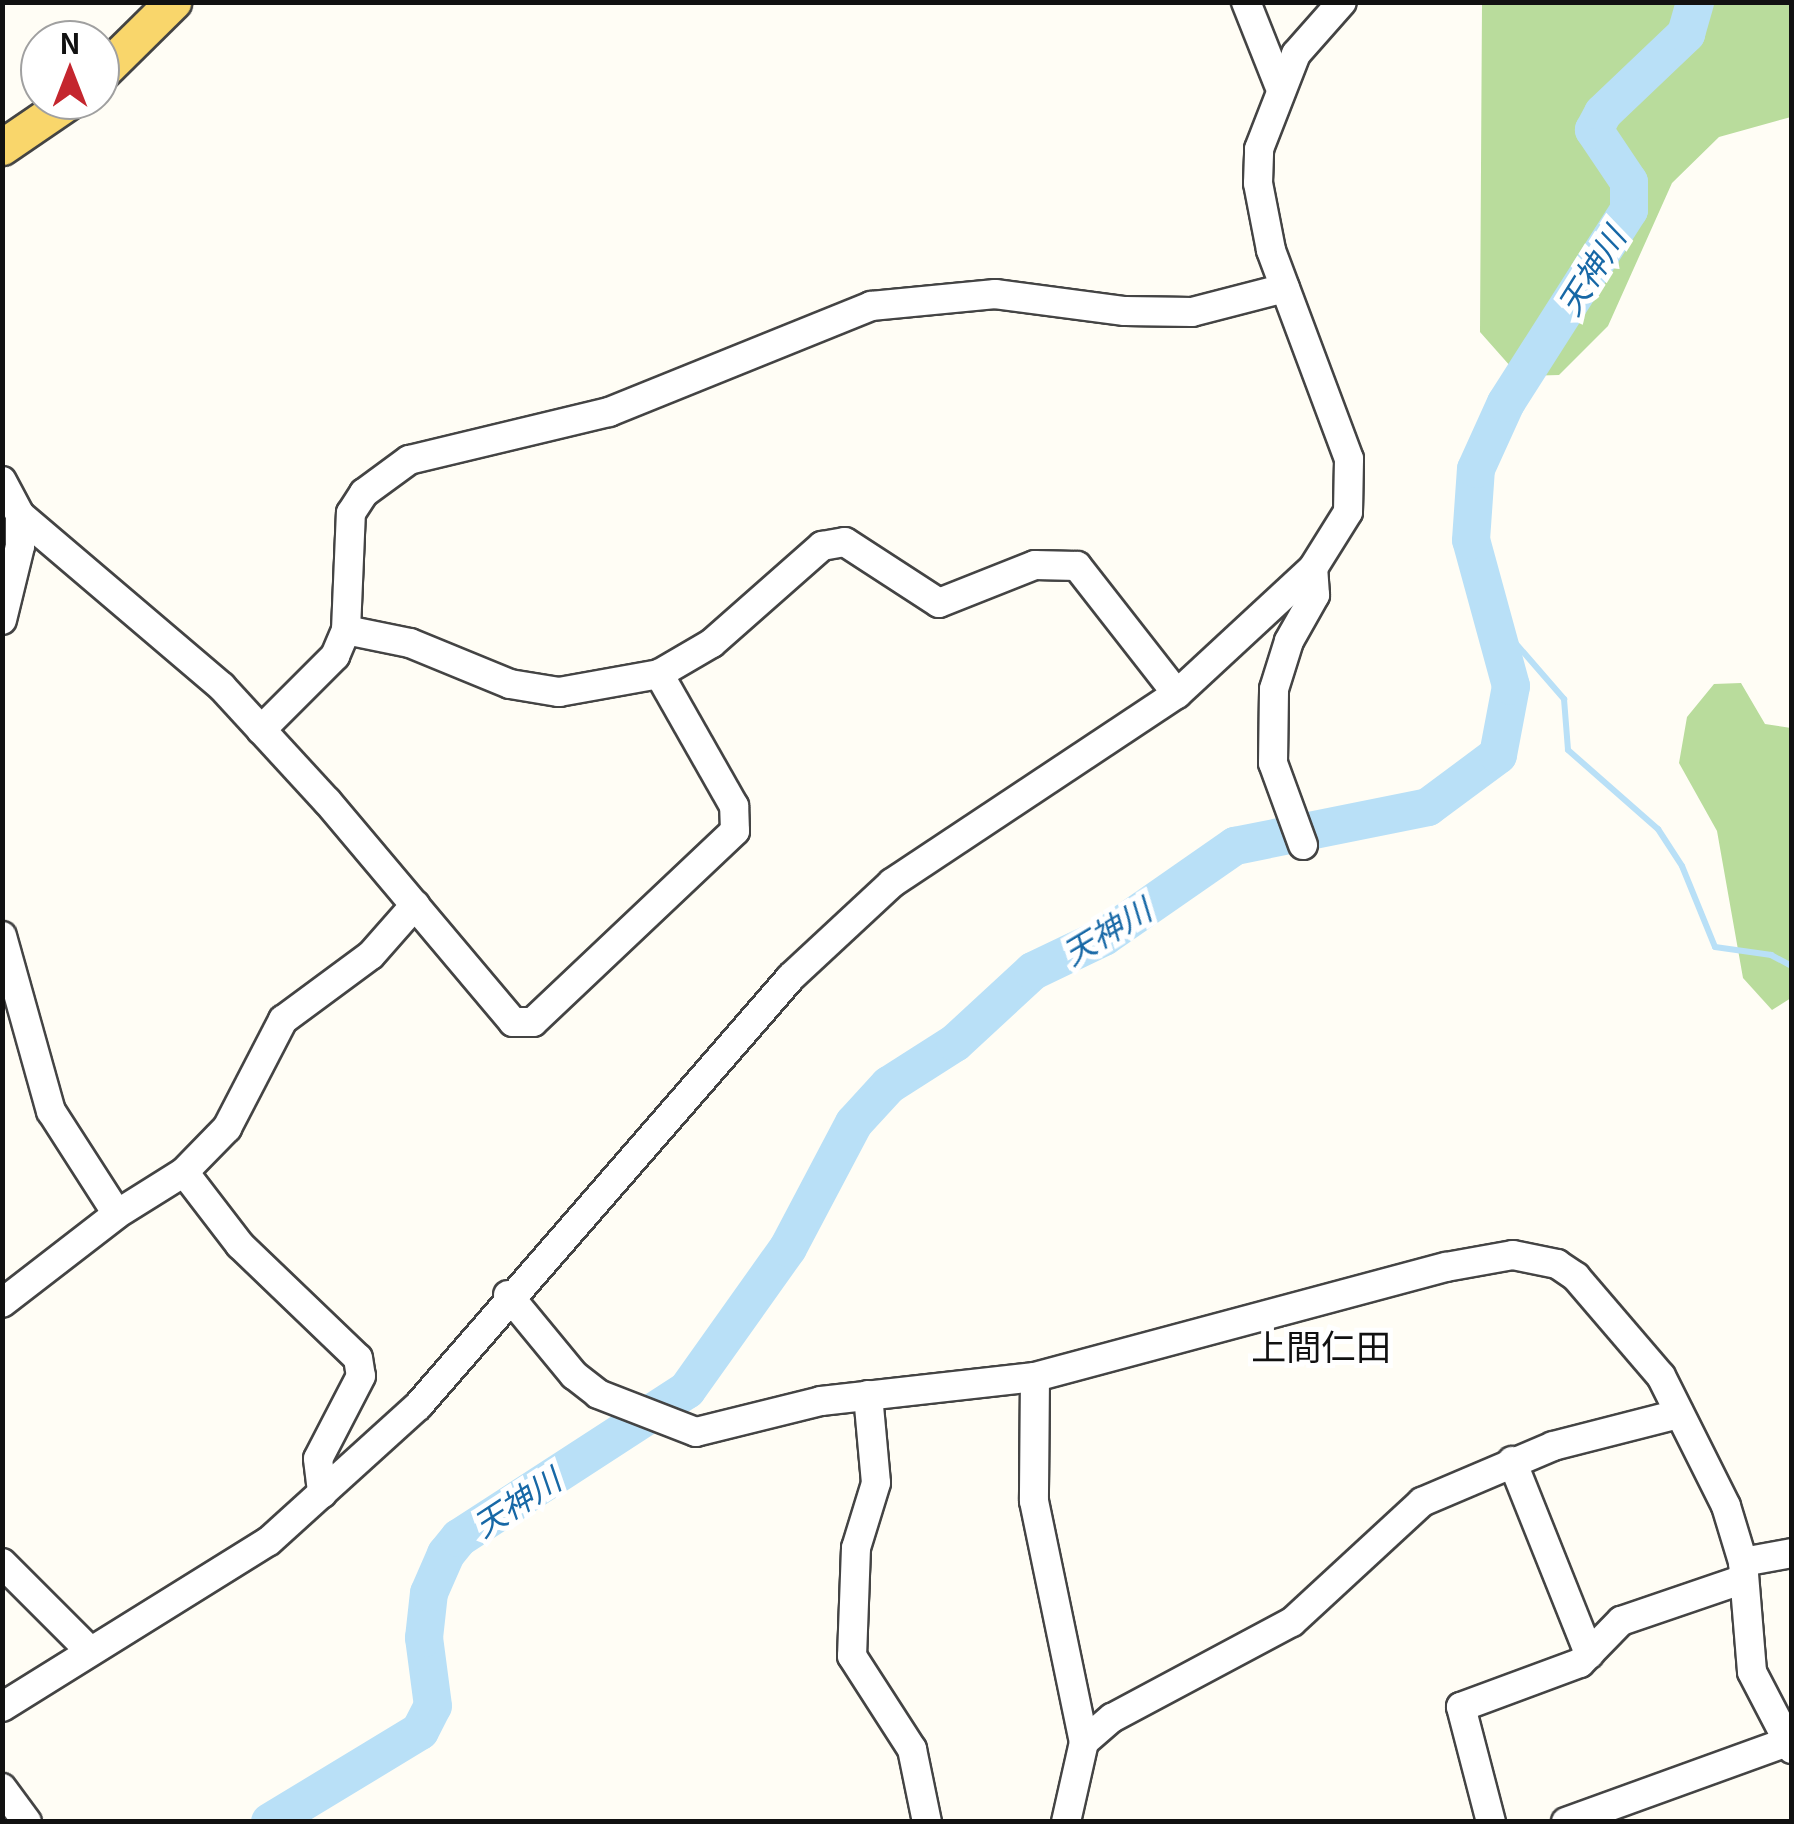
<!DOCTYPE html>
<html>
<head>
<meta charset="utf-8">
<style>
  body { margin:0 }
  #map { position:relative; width:1794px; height:1824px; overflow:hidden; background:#fffdf5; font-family:Georgia,"Noto Sans JP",serif }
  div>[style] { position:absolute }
  .forest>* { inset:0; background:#b9dc9c }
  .stream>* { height:6px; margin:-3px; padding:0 3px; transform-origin:3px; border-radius:3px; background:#b9e0f7 }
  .river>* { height:38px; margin:-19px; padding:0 19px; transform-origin:19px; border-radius:19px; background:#b9e0f7 }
  .roads { filter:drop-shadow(2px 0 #444) drop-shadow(-2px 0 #444) drop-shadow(0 2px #444) drop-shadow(0 -2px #444) }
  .minor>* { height:28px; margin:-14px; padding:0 14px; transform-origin:14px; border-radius:14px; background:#fff }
  .major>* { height:35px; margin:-17.5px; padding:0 17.5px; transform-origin:17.5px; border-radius:17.5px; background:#f9d66b }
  span { translate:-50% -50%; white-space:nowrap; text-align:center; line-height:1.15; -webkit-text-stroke:10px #fff; paint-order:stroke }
  .water-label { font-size:32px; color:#1768a6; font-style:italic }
  .quarter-label { font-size:35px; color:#111 }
  .frame { position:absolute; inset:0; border:5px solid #111; pointer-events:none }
  .north { position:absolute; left:20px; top:20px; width:100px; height:100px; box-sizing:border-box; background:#fff; border:2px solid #a0a0a0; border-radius:50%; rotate:0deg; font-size:28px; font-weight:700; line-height:40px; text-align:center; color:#111 }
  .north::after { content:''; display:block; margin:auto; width:35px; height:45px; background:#c4262e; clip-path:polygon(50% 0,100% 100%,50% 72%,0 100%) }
</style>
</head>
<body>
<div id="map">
  <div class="forest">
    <div style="clip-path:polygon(1482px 3px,1791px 3px,1791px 117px,1719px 137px,1672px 183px,1608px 326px,1559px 375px,1519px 376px,1480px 332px)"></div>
    <div style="clip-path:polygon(1741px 683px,1765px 724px,1791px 728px,1791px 998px,1772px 1010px,1743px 978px,1717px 831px,1679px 763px,1687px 717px,1714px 684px)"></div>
  </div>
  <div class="stream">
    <div style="left:1498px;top:623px;width:101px;rotate:49deg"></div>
    <div style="left:1564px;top:699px;width:51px;rotate:85.5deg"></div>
    <div style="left:1568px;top:750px;width:120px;rotate:41.3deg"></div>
    <div style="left:1658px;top:829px;width:44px;rotate:57deg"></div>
    <div style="left:1682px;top:866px;width:87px;rotate:67.8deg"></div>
    <div style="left:1715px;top:947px;width:57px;rotate:8.1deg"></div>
    <div style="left:1771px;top:955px;width:24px;rotate:28deg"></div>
  </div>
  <div class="river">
    <div style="left:270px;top:1822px;width:175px;rotate:-31.2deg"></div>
    <div style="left:420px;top:1731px;width:28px;rotate:-63deg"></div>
    <div style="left:433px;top:1706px;width:69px;rotate:-97.5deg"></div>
    <div style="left:424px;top:1638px;width:45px;rotate:-83.7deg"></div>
    <div style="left:429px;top:1593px;width:43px;rotate:-66.4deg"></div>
    <div style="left:446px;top:1554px;width:21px;rotate:-51deg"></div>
    <div style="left:459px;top:1538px;width:272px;rotate:-33deg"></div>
    <div style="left:687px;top:1390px;width:174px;rotate:-54.6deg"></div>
    <div style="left:788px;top:1248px;width:141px;rotate:-62.2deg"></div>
    <div style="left:854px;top:1123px;width:52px;rotate:-47.4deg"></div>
    <div style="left:889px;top:1085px;width:78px;rotate:-32.5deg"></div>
    <div style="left:955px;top:1043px;width:106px;rotate:-42.7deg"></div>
    <div style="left:1033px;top:971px;width:79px;rotate:-25.6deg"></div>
    <div style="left:1104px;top:937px;width:160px;rotate:-34.8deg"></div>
    <div style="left:1235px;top:846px;width:197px;rotate:-11.4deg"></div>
    <div style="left:1428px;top:807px;width:87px;rotate:-36.6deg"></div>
    <div style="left:1498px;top:755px;width:70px;rotate:-79.3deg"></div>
    <div style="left:1511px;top:686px;width:151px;rotate:-105.3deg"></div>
    <div style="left:1471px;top:540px;width:71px;rotate:-86deg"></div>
    <div style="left:1476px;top:469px;width:72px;rotate:-65.6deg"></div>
    <div style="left:1506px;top:403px;width:229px;rotate:-57.5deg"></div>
    <div style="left:1629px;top:210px;width:28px;rotate:-90deg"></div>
    <div style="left:1629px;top:182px;width:63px;rotate:-123.9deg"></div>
    <div style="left:1594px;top:130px;width:19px;rotate:-62deg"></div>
    <div style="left:1603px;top:113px;width:115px;rotate:-43.6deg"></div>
    <div style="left:1686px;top:34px;width:33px;rotate:-74deg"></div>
  </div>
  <div class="roads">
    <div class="minor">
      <div style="left:1246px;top:2px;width:89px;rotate:68.3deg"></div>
      <div style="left:2px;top:481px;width:38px;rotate:62deg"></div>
      <div style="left:20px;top:515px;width:265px;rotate:40.4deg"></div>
      <div style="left:222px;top:687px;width:155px;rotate:47.4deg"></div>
      <div style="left:327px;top:801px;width:289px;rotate:49.9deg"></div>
      <div style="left:513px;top:1022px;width:20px"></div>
      <div style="left:533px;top:1022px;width:278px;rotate:-43.4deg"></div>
      <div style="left:735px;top:831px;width:25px;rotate:-92deg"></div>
      <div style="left:734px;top:806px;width:152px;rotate:-119.6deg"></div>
      <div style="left:2px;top:620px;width:76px;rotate:-76.3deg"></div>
      <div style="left:20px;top:546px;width:31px;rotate:-90deg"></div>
      <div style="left:346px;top:630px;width:65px;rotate:11.5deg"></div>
      <div style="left:410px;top:643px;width:108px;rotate:22.3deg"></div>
      <div style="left:510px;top:684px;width:50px;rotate:9.3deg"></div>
      <div style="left:559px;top:692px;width:102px;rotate:-10.2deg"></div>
      <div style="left:659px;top:674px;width:61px;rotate:-30.3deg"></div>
      <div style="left:712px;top:643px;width:147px;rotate:-41.4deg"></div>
      <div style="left:822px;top:546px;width:23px;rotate:-10deg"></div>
      <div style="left:845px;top:542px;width:112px;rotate:33deg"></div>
      <div style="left:939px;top:603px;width:103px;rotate:-21.6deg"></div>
      <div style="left:1035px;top:565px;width:42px;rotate:1.4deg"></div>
      <div style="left:1077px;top:566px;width:162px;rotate:52deg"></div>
      <div style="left:261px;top:730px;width:105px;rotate:-45deg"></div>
      <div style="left:335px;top:656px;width:28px;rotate:-67deg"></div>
      <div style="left:346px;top:630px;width:117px;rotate:-87.6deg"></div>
      <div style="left:351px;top:513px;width:24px;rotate:-57deg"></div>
      <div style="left:364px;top:493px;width:56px;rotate:-36.3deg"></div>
      <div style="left:409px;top:460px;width:206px;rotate:-13.5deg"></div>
      <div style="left:609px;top:412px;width:283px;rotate:-22deg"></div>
      <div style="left:871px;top:306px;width:125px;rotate:-5.5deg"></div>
      <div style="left:995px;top:294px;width:131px;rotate:7.5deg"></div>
      <div style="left:1125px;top:311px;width:67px;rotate:0.9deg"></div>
      <div style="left:1192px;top:312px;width:96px;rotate:-14.5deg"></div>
      <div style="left:1303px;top:845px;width:87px;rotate:-110.1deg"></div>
      <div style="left:1273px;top:763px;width:74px;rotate:-89.2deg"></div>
      <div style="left:1274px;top:689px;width:50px;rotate:-72.6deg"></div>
      <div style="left:1289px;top:641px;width:53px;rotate:-60.5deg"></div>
      <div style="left:1315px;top:595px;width:27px;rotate:-94deg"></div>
      <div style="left:2px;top:936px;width:182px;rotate:74.4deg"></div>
      <div style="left:51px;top:1111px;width:122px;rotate:57.3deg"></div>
      <div style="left:184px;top:1172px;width:92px;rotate:52.5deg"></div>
      <div style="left:240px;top:1245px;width:163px;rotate:43.8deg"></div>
      <div style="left:358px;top:1358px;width:18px;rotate:81deg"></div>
      <div style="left:361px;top:1376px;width:93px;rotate:117.4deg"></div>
      <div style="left:318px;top:1459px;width:35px;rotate:83deg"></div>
      <div style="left:508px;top:1295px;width:104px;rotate:50.5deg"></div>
      <div style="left:574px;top:1375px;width:31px;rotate:38deg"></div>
      <div style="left:598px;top:1394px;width:105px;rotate:21.2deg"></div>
      <div style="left:696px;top:1432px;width:129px;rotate:-13.9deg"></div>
      <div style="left:821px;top:1401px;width:215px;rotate:-6.4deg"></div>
      <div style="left:1035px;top:1377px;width:425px;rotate:-15deg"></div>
      <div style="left:1446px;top:1267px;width:68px;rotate:-10.2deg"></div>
      <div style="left:1513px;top:1255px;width:45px;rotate:11.6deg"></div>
      <div style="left:1557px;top:1264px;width:23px;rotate:34deg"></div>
      <div style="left:1576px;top:1277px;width:130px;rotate:49.4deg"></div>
      <div style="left:1661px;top:1376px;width:145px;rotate:63.4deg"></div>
      <div style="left:1726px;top:1506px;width:59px;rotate:73.1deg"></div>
      <div style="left:1743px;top:1562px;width:110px;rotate:85.3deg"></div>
      <div style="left:1752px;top:1672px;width:87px;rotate:62.5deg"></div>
      <div style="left:2px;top:1303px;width:145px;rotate:-37.7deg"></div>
      <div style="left:117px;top:1214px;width:79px;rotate:-32.1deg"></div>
      <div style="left:184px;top:1172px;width:62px;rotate:-45.7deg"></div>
      <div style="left:227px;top:1128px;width:122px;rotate:-62.6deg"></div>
      <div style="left:283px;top:1020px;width:109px;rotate:-36.5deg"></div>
      <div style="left:371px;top:955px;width:67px;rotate:-48.7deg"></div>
      <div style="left:1035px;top:1377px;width:124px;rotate:90.5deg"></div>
      <div style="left:1034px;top:1501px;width:246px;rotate:78.3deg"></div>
      <div style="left:1084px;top:1742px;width:82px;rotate:102.7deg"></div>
      <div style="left:868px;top:1395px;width:88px;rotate:84.8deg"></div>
      <div style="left:876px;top:1483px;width:68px;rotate:107.1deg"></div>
      <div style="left:856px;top:1548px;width:108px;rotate:92.1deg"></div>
      <div style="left:852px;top:1656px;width:111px;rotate:57.2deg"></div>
      <div style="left:912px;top:1749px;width:75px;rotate:78.4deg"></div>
      <div style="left:1512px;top:1461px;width:208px;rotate:68.2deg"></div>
      <div style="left:1743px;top:1562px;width:50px;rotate:-10.4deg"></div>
      <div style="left:2px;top:1563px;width:122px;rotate:45deg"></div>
      <div style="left:2px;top:1707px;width:314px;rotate:-31.9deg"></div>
      <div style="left:269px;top:1541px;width:201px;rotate:-42.2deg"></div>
      <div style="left:418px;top:1406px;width:568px;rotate:-48.99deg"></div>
      <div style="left:791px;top:977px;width:138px;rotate:-42.9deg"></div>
      <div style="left:892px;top:883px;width:342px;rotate:-33.6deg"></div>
      <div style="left:1177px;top:694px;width:185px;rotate:-42.8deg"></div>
      <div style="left:1313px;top:568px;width:66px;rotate:-58deg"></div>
      <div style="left:1348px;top:512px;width:53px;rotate:-88.9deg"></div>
      <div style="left:1349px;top:459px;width:223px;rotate:-110.5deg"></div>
      <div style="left:1271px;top:250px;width:68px;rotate:-101deg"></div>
      <div style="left:1258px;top:183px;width:34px;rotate:-88deg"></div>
      <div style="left:1259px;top:149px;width:102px;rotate:-68.7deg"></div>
      <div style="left:1296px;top:54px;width:69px;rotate:-48.5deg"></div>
      <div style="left:1084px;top:1742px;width:37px;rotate:-41deg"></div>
      <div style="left:1112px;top:1718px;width:204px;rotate:-28.1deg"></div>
      <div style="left:1292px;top:1622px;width:177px;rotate:-42.7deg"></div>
      <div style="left:1422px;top:1502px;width:142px;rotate:-23.1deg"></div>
      <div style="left:1553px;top:1446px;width:130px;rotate:-14.3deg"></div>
      <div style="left:2px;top:1788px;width:42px;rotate:53.7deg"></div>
      <div style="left:1491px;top:1822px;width:119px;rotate:-104.6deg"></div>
      <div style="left:1461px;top:1707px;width:127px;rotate:-20.3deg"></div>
      <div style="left:1580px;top:1663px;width:59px;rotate:-45.7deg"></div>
      <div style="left:1621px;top:1621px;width:130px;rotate:-18.9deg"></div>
      <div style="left:1566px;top:1822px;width:235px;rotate:-19.9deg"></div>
    </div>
    <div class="major">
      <div style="left:100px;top:74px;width:103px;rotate:-44.6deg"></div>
      <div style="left:2px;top:147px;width:83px;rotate:-34.3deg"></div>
    </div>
  </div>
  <div class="water-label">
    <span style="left:1590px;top:270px;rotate:-58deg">天神川</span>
    <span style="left:1106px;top:930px;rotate:-31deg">天神川</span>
    <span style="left:516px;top:1501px;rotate:-33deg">天神川</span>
  </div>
  <div class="quarter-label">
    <span style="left:1321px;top:1345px">上間仁田</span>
  </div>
  <div class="frame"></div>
  <div class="north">N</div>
</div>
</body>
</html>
